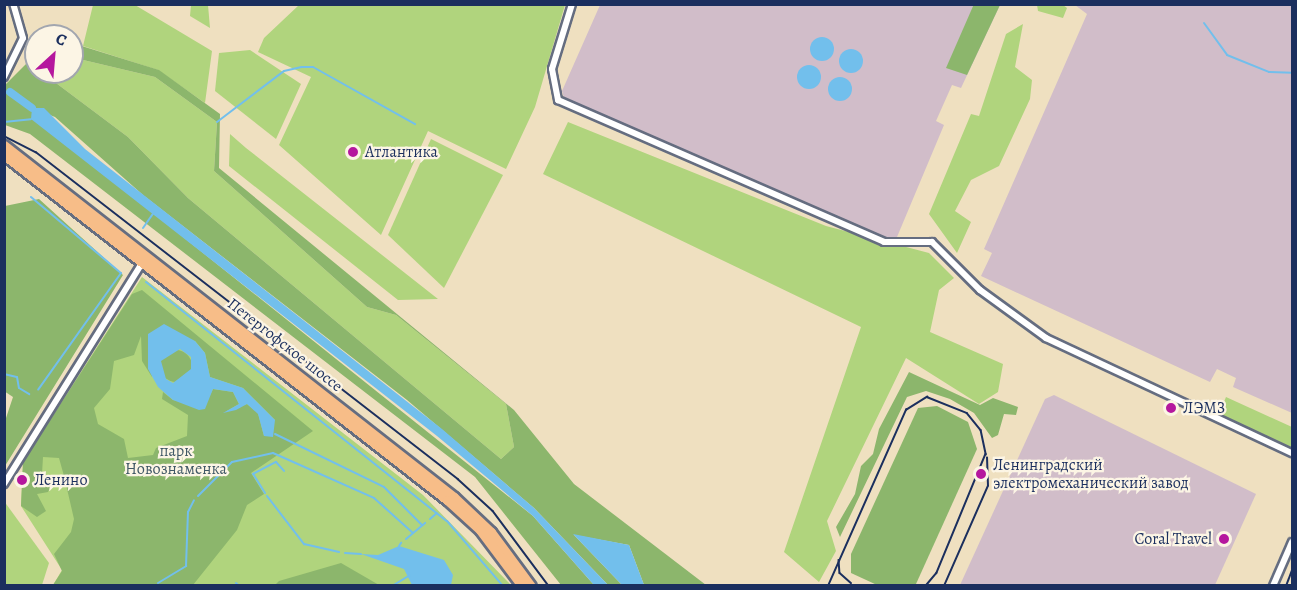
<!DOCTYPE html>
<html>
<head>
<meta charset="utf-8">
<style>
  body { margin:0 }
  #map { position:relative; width:1297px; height:590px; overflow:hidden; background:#efe0c0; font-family:Alegreya,serif }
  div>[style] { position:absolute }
  .industrial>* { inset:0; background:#d1bdc9 }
  .green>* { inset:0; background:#b0d47d }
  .forest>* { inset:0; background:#8cb66c }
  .round { border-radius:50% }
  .water>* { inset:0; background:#72bfec }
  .stream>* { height:2px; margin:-1px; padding:0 1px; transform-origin:1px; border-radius:1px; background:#72bfec }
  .canal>* { height:8px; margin:-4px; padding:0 4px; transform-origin:4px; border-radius:4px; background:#72bfec }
  .roads { filter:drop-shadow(2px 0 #656d80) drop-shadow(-2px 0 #656d80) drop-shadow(0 2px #656d80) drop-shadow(0 -2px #656d80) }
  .minor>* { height:6px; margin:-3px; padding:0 3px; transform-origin:3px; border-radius:3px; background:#fff }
  .primary>* { height:9px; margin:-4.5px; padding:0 4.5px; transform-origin:4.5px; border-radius:4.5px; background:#f7bd88 }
  .tram>* { height:1.5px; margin:-0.75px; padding:0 0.75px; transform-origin:0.75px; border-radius:0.75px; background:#1b2f5e }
  .rail>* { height:2px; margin:-1px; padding:0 1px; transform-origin:1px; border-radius:1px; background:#1b2f5e }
  .dots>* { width:16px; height:16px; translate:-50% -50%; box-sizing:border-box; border:3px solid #fcf5e5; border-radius:50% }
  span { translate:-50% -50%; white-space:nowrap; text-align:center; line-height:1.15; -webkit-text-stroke:4.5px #fcf5e5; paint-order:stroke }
  .poi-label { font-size:16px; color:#1b2f5e }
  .left { translate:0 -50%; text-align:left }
  .right { translate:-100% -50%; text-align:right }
  .street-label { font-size:16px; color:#1b2f5e }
  .park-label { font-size:16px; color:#405866 }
  .frame { position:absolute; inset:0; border:6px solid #1b2f5e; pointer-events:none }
  .north { position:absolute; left:24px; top:24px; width:60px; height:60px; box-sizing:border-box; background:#fcf5e5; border:2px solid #a2a6af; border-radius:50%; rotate:26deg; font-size:16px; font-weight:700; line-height:24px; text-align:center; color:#1b2f5e }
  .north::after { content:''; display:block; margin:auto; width:21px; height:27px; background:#b5179e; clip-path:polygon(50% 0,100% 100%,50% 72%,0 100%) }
</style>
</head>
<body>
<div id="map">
  <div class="industrial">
    <div style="clip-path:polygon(600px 5px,1000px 5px,961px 88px,952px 85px,936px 121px,944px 125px,897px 237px,884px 239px,564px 98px,562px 91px)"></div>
    <div style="clip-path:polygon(1075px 5px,1292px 5px,1292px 413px,1233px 387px,1236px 378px,1217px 369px,1210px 382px,981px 276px,992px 253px,984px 249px,1087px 14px)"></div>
    <div style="clip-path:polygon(1054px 395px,1256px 494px,1215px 585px,960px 585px,1045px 399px)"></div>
  </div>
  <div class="green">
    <div style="clip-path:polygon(93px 5px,135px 5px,212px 51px,205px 103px,158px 70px,83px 46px)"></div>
    <div style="clip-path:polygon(191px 5px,208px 5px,210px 28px,190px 16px)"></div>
    <div style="clip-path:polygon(299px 5px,299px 4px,565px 5px,535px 107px,506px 169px,428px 131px,381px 235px,279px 145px,311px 77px,258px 52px,264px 38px)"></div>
    <div style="clip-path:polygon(1037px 5px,1063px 5px,1067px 8px,1063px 18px,1038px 11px)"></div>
    <div style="clip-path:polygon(1023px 24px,1015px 67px,1032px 80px,1030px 99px,999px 166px,971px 180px,955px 211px,971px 222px,957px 253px,929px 214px,971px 114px,979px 116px,1006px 34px)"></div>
    <div style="clip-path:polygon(250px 50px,301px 84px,276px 139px,215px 91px,219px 53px)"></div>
    <div style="clip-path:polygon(79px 59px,155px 77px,217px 122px,214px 171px,367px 307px,396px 315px,506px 404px,514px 447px,501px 459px,188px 198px,128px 137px,56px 83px)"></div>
    <div style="clip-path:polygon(568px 122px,826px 226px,929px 253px,954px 278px,939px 290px,930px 332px,1003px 364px,998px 392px,979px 404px,906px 358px,827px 521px,836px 551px,819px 582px,784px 552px,861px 327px,543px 174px)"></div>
    <div style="clip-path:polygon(230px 134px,246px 148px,438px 299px,398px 300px,229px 166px)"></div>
    <div style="clip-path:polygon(431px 139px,503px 175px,444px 288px,388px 235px)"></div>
    <div style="clip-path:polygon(142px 277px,423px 495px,511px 585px,53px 585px,62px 570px,21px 506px,23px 462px)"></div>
    <div style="clip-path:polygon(1226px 397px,1292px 427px,1292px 448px,1219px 414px)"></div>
    <div style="clip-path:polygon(4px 501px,49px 563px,42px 585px,5px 585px)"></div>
  </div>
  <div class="forest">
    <div style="clip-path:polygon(974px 4px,1000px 5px,967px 75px,946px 68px)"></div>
    <div style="clip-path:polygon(72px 43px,159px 70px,220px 114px,219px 168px,514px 410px,574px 484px,706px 585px,644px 585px,629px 545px,574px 535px,622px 585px,608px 585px,534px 508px,407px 400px,143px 195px,55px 117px,32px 108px,94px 166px,533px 516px,594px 585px,561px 585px,475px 477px,30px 134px,5px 125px,4px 86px,30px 60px,36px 55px,36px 72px,67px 72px,56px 83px,128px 137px,188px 198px,501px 459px,514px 447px,506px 404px,396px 315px,367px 307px,214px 171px,217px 122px,155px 77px,79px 59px,72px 67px)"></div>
    <div style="clip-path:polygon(39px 199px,123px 275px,5px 466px,5px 421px,13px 397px,4px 391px,5px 206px)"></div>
    <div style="clip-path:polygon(evenodd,142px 290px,313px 431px,251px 473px,264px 494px,247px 505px,237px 530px,193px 585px,53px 585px,62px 571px,54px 554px,71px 532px,74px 519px,64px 476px,59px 458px,43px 457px,42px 474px,52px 483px,48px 492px,37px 494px,46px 511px,37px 517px,21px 506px,23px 462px,132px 294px,142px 290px,141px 336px,142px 361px,152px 377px,148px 339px,195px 341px,205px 353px,210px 377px,243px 388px,275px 420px,264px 436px,258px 413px,247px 404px,225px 412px,239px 404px,233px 392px,213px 389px,205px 405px,173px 400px,163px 392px,162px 399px,188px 415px,187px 436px,156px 448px,153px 455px,128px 458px,124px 439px,98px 424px,94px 408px,110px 389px,114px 361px,134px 355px,141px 336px)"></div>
    <div class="round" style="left:160px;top:350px;width:32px;height:32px"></div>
    <div style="clip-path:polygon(909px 372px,980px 405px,993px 398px,1018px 407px,1016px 415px,1004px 414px,998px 435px,992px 438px,974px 413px,950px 399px,926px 391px,907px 397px,840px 537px,836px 527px,855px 494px,861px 466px,873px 454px,879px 429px)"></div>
    <div style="clip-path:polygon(937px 406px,968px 422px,977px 449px,916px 584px,877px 585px,851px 573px,851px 554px,918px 408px)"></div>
    <div style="clip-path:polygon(341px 563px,379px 585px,275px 585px,279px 581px)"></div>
  </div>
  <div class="water">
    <div class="round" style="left:810px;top:37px;width:24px;height:24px"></div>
    <div class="round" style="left:839px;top:49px;width:24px;height:24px"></div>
    <div class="round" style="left:797px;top:65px;width:24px;height:24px"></div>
    <div class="round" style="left:828px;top:77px;width:24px;height:24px"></div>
    <div style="clip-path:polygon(32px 108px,44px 108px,85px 149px,442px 429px,534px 508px,608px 585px,594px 585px,533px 516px,437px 436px,31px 119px)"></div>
    <div style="clip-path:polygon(evenodd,164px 324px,195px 341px,205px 353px,210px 377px,243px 388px,275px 420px,273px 437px,264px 436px,258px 414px,247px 404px,236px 410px,223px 413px,239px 404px,233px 392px,213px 389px,205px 409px,199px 410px,173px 400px,158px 387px,148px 369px,148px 334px,164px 324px,180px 349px,191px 357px,191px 369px,173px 383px,166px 379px,161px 361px,180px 349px)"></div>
    <div style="clip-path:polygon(573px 534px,629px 545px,644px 585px,622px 585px)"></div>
    <div style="clip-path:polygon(399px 546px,444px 560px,453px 575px,451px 585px,412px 585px,404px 569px,361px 554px,378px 555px)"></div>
  </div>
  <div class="stream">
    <div style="left:1204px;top:23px;width:39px;rotate:54deg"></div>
    <div style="left:1227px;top:55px;width:45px;rotate:22deg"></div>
    <div style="left:1269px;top:72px;width:23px;rotate:2deg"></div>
    <div style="left:4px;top:122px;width:27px;rotate:-6deg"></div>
    <div style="left:217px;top:122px;width:84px;rotate:-37.3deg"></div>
    <div style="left:284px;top:71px;width:18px;rotate:-13deg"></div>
    <div style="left:302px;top:67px;width:11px"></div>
    <div style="left:313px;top:67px;width:117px;rotate:29.2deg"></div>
    <div style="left:31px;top:197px;width:118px;rotate:40.2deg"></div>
    <div style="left:121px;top:273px;width:143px;rotate:125.4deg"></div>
    <div style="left:143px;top:228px;width:19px;rotate:-55deg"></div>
    <div style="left:146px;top:282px;width:384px;rotate:38.5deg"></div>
    <div style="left:447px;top:521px;width:86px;rotate:49.3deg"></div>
    <div style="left:4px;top:374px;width:13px;rotate:13deg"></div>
    <div style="left:17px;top:377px;width:11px;rotate:80deg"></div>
    <div style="left:19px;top:388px;width:12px;rotate:31deg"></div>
    <div style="left:275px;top:434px;width:121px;rotate:25.9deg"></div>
    <div style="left:384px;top:487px;width:54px;rotate:45deg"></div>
    <div style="left:265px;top:493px;width:22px;rotate:-122deg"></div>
    <div style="left:253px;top:474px;width:26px;rotate:-28deg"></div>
    <div style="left:276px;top:462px;width:12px;rotate:48deg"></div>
    <div style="left:198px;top:496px;width:48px;rotate:-45deg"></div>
    <div style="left:232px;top:462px;width:42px;rotate:-12.4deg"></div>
    <div style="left:273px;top:453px;width:111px;rotate:24deg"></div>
    <div style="left:374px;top:498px;width:52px;rotate:41.9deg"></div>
    <div style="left:267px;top:496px;width:61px;rotate:52.4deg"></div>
    <div style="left:304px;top:544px;width:36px;rotate:13deg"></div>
    <div style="left:430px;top:519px;width:9px;rotate:-41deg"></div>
    <div style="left:406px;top:539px;width:25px;rotate:-40deg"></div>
    <div style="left:399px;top:546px;width:4px;rotate:-56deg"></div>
    <div style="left:345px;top:553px;width:16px;rotate:4deg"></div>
    <div style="left:158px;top:583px;width:33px;rotate:-31deg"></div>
    <div style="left:186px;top:566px;width:54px;rotate:-87.9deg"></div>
    <div style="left:188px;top:512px;width:13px;rotate:-63deg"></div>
    <div style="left:236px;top:583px;width:4px;rotate:45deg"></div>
    <div style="left:147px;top:586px;width:1px;rotate:-45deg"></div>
    <div style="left:392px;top:586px;width:21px;rotate:-31deg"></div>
  </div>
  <div class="canal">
    <div style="left:10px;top:92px;width:27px;rotate:36deg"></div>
  </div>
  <div class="roads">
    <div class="minor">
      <div style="left:572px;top:4px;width:68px;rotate:107.1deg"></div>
      <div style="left:552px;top:69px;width:32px;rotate:79deg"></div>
      <div style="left:558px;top:100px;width:356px;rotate:23.5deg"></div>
      <div style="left:884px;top:242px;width:48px"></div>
      <div style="left:932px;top:242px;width:68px;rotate:45deg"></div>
      <div style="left:980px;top:290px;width:82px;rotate:36deg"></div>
      <div style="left:1046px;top:338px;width:272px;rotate:25.1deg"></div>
      <div style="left:4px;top:77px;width:43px;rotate:-64deg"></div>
      <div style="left:23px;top:38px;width:35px;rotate:-106deg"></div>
      <div style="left:4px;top:484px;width:264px;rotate:-58deg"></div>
      <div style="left:1273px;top:586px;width:48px;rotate:-66.6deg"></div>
    </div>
    <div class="primary">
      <div style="left:4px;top:145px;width:571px;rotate:38.03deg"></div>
      <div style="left:454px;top:497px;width:51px;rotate:43.4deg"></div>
      <div style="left:491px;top:532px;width:67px;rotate:53.5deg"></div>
      <div style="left:4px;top:155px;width:561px;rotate:37.91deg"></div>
      <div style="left:447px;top:500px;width:45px;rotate:42.3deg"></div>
      <div style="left:480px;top:530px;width:70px;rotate:53.1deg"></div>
    </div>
  </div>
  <div class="tram">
    <div style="left:4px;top:136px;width:36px;rotate:27deg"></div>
    <div style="left:36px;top:152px;width:534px;rotate:37.77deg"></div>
    <div style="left:458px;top:479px;width:47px;rotate:42.4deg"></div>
    <div style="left:493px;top:511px;width:94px;rotate:53.3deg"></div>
    <div style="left:839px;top:560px;width:13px;rotate:86deg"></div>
    <div style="left:840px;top:573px;width:15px;rotate:42deg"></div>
    <div style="left:828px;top:586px;width:193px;rotate:-66.1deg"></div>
    <div style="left:906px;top:410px;width:25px;rotate:-32deg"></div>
    <div style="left:927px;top:397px;width:43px;rotate:21.8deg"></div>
    <div style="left:967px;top:413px;width:22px;rotate:51deg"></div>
    <div style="left:981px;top:430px;width:25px;rotate:78deg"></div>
    <div style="left:986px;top:454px;width:129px;rotate:112.4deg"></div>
    <div style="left:937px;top:573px;width:17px;rotate:130deg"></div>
    <div style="left:944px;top:586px;width:109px;rotate:-66.3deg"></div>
    <div style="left:988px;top:486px;width:28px;rotate:-92deg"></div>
  </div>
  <div class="rail">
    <div style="left:1286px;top:586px;width:17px;rotate:-69deg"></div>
  </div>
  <div class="dots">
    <div style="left:353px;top:152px;background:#b5179e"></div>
    <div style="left:1171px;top:408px;background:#b5179e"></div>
    <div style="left:981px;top:474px;background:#b5179e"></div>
    <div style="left:22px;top:480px;background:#b5179e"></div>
    <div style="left:1224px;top:539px;background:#b5179e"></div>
  </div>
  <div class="poi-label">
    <span class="left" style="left:365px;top:152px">Атлантика</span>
    <span class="left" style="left:1183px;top:408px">ЛЭМЗ</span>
    <span class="left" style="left:993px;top:474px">Ленинградский<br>электромеханический завод</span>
    <span class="left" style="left:34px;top:480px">Ленино</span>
    <span class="right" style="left:1212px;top:539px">Coral Travel</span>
  </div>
  <div class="street-label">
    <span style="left:285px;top:345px;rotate:38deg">Петергофское шоссе</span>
  </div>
  <div class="park-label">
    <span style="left:176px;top:460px">парк<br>Новознаменка</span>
  </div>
  <div class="frame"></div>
  <div class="north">С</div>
</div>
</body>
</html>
